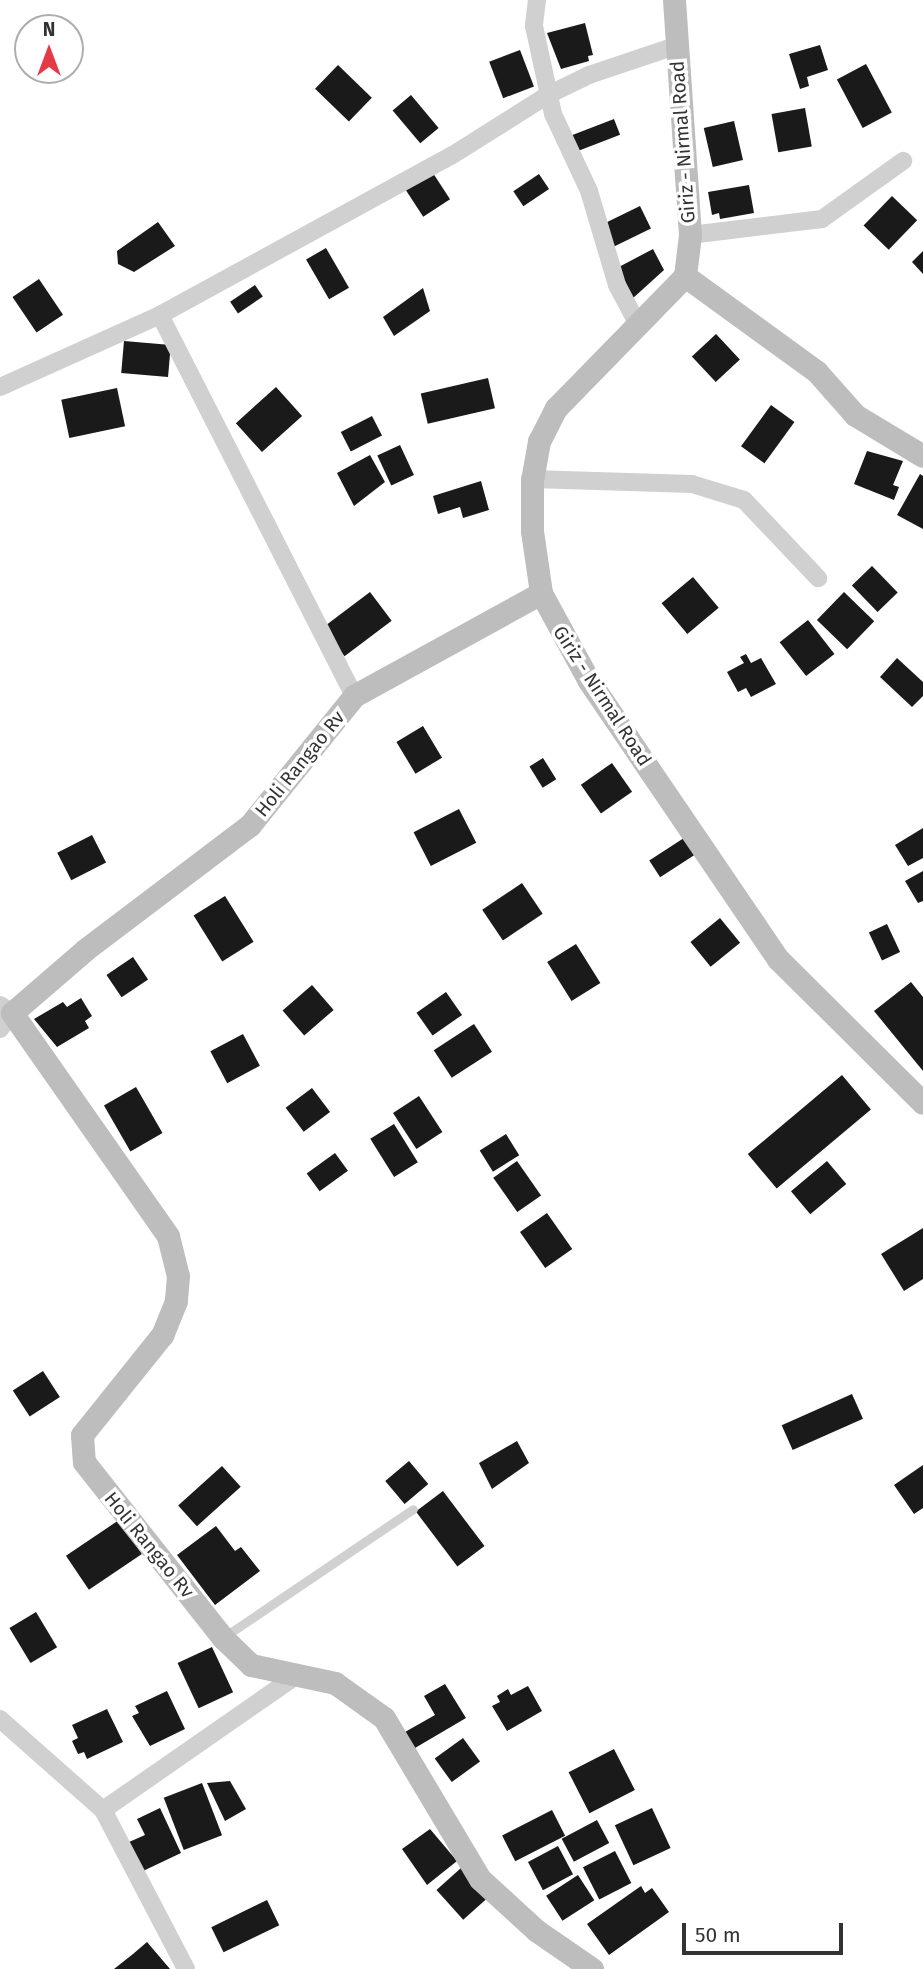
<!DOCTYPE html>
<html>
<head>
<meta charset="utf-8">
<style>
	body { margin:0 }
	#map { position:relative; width:923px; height:1969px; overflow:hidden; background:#fff; font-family:"Fira Sans",sans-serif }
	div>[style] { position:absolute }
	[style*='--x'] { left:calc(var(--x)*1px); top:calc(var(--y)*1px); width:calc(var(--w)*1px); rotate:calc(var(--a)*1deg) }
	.building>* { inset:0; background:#1a1a1a; transform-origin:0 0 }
	.lane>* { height:9px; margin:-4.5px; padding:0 4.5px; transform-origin:4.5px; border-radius:4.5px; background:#d0d0d0 }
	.street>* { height:18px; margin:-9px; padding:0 9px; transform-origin:9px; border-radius:9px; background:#d0d0d0 }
	.secondary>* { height:23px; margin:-11.5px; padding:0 11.5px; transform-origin:11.5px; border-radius:11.5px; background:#bdbdbd }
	span { translate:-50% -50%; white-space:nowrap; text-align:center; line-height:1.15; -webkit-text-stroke:7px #fff; paint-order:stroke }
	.street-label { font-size:19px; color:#333 }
	.north { position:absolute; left:14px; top:14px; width:70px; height:70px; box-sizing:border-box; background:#fff; border:2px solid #adadad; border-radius:50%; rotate:0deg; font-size:19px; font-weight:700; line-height:28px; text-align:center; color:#333 }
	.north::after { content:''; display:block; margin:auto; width:24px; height:32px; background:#e63946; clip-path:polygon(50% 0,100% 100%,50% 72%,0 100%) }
	.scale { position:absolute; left:682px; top:1923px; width:161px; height:32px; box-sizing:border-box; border:4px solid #333; border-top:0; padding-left:9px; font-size:21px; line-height:24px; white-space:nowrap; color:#333; -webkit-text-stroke:5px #fff; paint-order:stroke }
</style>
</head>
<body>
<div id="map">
	<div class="building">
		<div style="clip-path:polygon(585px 23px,593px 55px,588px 56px,589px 61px,561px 69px,547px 33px)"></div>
		<div style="clip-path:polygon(820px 45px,828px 70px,807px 77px,809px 86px,800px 89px,789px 54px)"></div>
		<div style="left:520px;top:50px;width:39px;height:33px;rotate:69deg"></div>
		<div style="left:866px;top:64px;width:55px;height:33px;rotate:62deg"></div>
		<div style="left:338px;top:65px;width:47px;height:33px;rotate:44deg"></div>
		<div style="left:411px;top:95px;width:43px;height:24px;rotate:50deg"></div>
		<div style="left:805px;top:108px;width:39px;height:34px;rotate:80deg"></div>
		<div style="left:614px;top:119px;width:17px;height:48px;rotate:69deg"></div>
		<div style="left:734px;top:121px;width:40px;height:31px;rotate:77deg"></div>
		<div style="left:431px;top:170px;width:35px;height:32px;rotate:57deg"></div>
		<div style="left:539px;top:174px;width:18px;height:31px;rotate:56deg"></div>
		<div style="clip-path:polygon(749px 185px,754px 213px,720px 219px,719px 213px,712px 215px,708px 192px)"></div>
		<div style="left:892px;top:196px;width:35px;height:41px;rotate:44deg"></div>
		<div style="left:640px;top:206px;width:25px;height:41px;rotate:64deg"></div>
		<div style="clip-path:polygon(158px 222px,175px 246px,134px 272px,118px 264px,117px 251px)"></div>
		<div style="left:326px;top:248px;width:46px;height:23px;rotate:60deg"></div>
		<div style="clip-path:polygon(653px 249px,664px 270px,632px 299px,615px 269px)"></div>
		<div style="clip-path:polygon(923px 251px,923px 274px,912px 262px)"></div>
		<div style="left:39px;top:279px;width:43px;height:32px;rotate:56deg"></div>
		<div style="left:255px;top:285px;width:14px;height:30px;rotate:56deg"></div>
		<div style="clip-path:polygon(423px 288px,430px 311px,394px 336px,383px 317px)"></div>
		<div style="left:716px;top:334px;width:35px;height:33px;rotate:47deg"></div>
		<div style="left:124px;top:341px;width:47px;height:32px;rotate:5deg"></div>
		<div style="left:488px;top:378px;width:31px;height:69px;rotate:77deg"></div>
		<div style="left:276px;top:387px;width:39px;height:54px;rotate:48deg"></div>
		<div style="left:117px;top:388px;width:39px;height:57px;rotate:78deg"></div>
		<div style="left:771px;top:405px;width:29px;height:51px;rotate:36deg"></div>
		<div style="left:372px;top:416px;width:22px;height:35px;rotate:63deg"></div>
		<div style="left:400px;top:445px;width:33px;height:25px;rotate:65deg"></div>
		<div style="clip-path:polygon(867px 451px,903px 461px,893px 485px,899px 487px,894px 500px,854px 484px)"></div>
		<div style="clip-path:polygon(370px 455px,385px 482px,354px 506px,337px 473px)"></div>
		<div style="clip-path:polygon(920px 474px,923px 476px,923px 529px,897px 515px)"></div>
		<div style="clip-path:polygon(481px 481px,489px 510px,463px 518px,460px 507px,438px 514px,433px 496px)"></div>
		<div style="left:872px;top:566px;width:37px;height:28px;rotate:46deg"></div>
		<div style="left:693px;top:577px;width:40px;height:41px;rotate:50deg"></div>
		<div style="left:370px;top:592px;width:36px;height:59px;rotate:53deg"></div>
		<div style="left:844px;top:592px;width:42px;height:39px;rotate:44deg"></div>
		<div style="left:808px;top:620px;width:43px;height:36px;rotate:52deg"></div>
		<div style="clip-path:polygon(746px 654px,751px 663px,761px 658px,776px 684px,751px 697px,746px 688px,738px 692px,727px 672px,744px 663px,740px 657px)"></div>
		<div style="clip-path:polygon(897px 658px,923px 682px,923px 696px,912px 707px,880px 677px)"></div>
		<div style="left:423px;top:726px;width:37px;height:31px;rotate:59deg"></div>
		<div style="left:543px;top:758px;width:25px;height:16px;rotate:58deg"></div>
		<div style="left:612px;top:763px;width:35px;height:38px;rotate:55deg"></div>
		<div style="left:459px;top:809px;width:38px;height:51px;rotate:63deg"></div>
		<div style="clip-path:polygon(923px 828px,923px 858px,908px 866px,895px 845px)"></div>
		<div style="left:92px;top:835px;width:31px;height:39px;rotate:63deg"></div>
		<div style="left:687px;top:836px;width:20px;height:45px;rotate:57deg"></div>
		<div style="clip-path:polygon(923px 871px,923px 901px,918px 903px,905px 881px)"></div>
		<div style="left:522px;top:883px;width:37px;height:48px;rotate:56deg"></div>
		<div style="left:225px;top:896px;width:54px;height:37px;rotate:58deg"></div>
		<div style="left:720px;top:918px;width:32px;height:38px;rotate:51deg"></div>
		<div style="left:887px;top:924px;width:31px;height:20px;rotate:65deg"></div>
		<div style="left:576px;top:944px;width:46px;height:34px;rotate:58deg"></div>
		<div style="left:133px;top:957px;width:27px;height:32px;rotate:56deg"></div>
		<div style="clip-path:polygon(911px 982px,923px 997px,923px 1071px,874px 1011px)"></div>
		<div style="left:312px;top:985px;width:33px;height:39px;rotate:49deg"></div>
		<div style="left:446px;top:992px;width:28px;height:36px;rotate:55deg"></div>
		<div style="clip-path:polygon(81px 998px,92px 1016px,85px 1021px,89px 1028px,57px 1047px,34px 1019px,63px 1002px,67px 1007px)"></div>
		<div style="left:474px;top:1024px;width:33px;height:48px;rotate:57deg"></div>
		<div style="left:243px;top:1034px;width:36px;height:37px;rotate:62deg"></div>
		<div style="left:842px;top:1075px;width:45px;height:123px;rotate:50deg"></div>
		<div style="left:136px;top:1087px;width:53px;height:37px;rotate:60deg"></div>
		<div style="left:312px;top:1088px;width:30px;height:33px;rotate:53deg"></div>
		<div style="left:419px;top:1096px;width:43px;height:31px;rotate:57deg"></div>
		<div style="left:394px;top:1124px;width:45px;height:28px;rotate:58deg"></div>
		<div style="left:506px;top:1134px;width:25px;height:31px;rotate:58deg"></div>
		<div style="left:335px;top:1153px;width:22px;height:35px;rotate:54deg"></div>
		<div style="left:517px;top:1161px;width:42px;height:29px;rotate:55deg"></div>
		<div style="left:827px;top:1161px;width:30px;height:47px;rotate:50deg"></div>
		<div style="left:547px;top:1213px;width:44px;height:33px;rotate:55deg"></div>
		<div style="clip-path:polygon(923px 1228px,923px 1279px,904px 1291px,881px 1254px)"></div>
		<div style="left:43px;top:1371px;width:31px;height:36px;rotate:57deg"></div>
		<div style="left:852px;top:1394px;width:27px;height:77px;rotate:66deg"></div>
		<div style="clip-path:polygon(517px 1441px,529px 1463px,492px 1489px,479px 1463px)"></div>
		<div style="left:409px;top:1461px;width:30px;height:31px;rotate:50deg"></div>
		<div style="clip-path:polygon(923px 1465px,923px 1508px,914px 1514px,894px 1485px)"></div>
		<div style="left:222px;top:1466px;width:28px;height:59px;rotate:48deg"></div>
		<div style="left:443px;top:1491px;width:69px;height:34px;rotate:53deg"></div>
		<div style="left:119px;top:1520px;width:41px;height:64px;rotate:56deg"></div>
		<div style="clip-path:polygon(216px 1526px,235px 1551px,241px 1547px,260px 1571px,215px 1605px,177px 1555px)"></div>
		<div style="left:36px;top:1612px;width:41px;height:31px;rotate:59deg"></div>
		<div style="left:212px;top:1647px;width:50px;height:38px;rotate:65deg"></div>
		<div style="clip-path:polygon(445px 1684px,466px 1718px,415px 1748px,405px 1732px,435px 1715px,424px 1696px)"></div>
		<div style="clip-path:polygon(528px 1686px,542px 1711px,507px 1731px,492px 1706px,500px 1702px,497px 1696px,508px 1689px,511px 1695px)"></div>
		<div style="clip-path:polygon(167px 1691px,185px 1729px,150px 1746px,132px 1716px,139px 1713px,135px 1706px)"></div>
		<div style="clip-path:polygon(107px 1709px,123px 1742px,87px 1759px,84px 1752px,78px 1754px,72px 1741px,78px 1738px,72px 1725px)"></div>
		<div style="left:463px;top:1738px;width:29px;height:35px;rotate:54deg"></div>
		<div style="left:614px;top:1749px;width:46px;height:51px;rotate:63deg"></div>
		<div style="clip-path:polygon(230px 1781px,246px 1809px,225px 1821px,207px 1783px)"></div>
		<div style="left:202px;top:1783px;width:56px;height:41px;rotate:69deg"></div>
		<div style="clip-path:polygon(160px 1808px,181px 1853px,143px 1871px,129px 1842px,145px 1835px,137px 1819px)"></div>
		<div style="left:652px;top:1808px;width:44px;height:41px;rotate:65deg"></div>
		<div style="left:552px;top:1810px;width:29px;height:56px;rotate:63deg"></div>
		<div style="left:597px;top:1820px;width:26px;height:40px;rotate:62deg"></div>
		<div style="clip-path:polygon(430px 1829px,457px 1861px,427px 1885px,402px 1849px)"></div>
		<div style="left:558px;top:1846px;width:32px;height:34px;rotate:62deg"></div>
		<div style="left:615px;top:1851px;width:36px;height:36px;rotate:63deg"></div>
		<div style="left:461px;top:1868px;width:40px;height:33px;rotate:48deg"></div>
		<div style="left:578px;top:1875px;width:30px;height:38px;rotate:57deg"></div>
		<div style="clip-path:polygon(641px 1886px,645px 1893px,652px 1888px,669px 1912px,609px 1955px,587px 1924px)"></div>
		<div style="left:267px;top:1900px;width:28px;height:62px;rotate:64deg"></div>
		<div style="clip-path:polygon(147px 1942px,170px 1969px,114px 1969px,133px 1954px)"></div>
	</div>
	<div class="lane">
		<div style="--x:224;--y:1637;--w:228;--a:-34.1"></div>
	</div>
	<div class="street">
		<div style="--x:537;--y:0;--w:26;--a:97"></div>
		<div style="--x:534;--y:26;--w:90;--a:77.8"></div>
		<div style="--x:553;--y:114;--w:85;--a:64.9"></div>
		<div style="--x:589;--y:191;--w:98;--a:73.4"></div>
		<div style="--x:617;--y:285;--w:41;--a:62.2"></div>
		<div style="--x:690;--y:235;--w:133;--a:-6.9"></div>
		<div style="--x:822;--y:219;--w:100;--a:-35.6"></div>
		<div style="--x:160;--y:315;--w:428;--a:63"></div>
		<div style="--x:0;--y:387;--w:175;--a:-24.2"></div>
		<div style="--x:160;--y:315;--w:332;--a:-28.7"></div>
		<div style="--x:451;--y:156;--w:115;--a:-32.2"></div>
		<div style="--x:548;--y:95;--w:46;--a:-26"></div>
		<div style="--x:589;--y:75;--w:91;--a:-18.6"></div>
		<div style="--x:532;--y:479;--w:160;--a:1.8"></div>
		<div style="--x:692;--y:484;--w:54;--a:17.1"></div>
		<div style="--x:744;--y:500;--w:108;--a:46.5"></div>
		<div style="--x:0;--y:1005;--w:14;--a:34"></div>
		<div style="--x:12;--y:1013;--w:20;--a:127"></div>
		<div style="--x:0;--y:1719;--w:137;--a:41.5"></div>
		<div style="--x:103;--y:1810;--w:179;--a:62.4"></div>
		<div style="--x:103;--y:1810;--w:239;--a:-34.8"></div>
	</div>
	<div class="secondary">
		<div style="--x:674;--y:0;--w:236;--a:86.1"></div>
		<div style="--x:690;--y:235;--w:41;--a:97"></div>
		<div style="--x:685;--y:276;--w:185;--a:134.3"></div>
		<div style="--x:556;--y:408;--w:37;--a:117"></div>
		<div style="--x:539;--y:441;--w:39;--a:100"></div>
		<div style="--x:532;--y:479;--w:52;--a:90"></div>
		<div style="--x:532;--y:531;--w:63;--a:81.7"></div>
		<div style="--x:541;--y:593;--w:100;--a:61.4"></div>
		<div style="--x:589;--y:681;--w:336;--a:55.8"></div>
		<div style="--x:778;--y:959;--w:204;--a:44.8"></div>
		<div style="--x:685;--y:276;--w:163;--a:36"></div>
		<div style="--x:817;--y:372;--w:57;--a:48.5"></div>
		<div style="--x:855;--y:415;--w:79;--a:31.1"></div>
		<div style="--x:541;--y:593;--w:213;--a:151.2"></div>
		<div style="--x:354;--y:696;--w:166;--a:128.9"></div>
		<div style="--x:250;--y:825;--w:207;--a:142.9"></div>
		<div style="--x:85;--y:950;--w:96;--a:139.2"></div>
		<div style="--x:12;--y:1013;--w:272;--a:55"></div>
		<div style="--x:168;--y:1236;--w:41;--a:76"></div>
		<div style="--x:178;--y:1276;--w:25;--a:95"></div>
		<div style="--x:176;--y:1301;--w:37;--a:112"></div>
		<div style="--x:162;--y:1335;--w:128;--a:128.7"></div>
		<div style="--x:82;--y:1435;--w:27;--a:86"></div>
		<div style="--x:84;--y:1462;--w:224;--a:51.7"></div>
		<div style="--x:223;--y:1638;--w:39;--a:44"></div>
		<div style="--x:251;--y:1665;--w:86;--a:12.1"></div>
		<div style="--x:335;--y:1683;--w:60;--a:35.5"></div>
		<div style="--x:384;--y:1718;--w:187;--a:59.2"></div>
		<div style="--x:480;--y:1879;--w:77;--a:42.4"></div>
		<div style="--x:537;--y:1931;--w:67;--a:34.6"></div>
	</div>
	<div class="street-label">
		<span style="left:683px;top:142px;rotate:-94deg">Giriz - Nirmal Road</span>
		<span style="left:602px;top:696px;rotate:57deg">Giriz - Nirmal Road</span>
		<span style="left:300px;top:764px;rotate:-51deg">Holi Rangao Rv</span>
		<span style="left:149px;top:1545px;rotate:51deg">Holi Rangao Rv</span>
	</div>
	<div class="north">N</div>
	<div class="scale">50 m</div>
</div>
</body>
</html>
